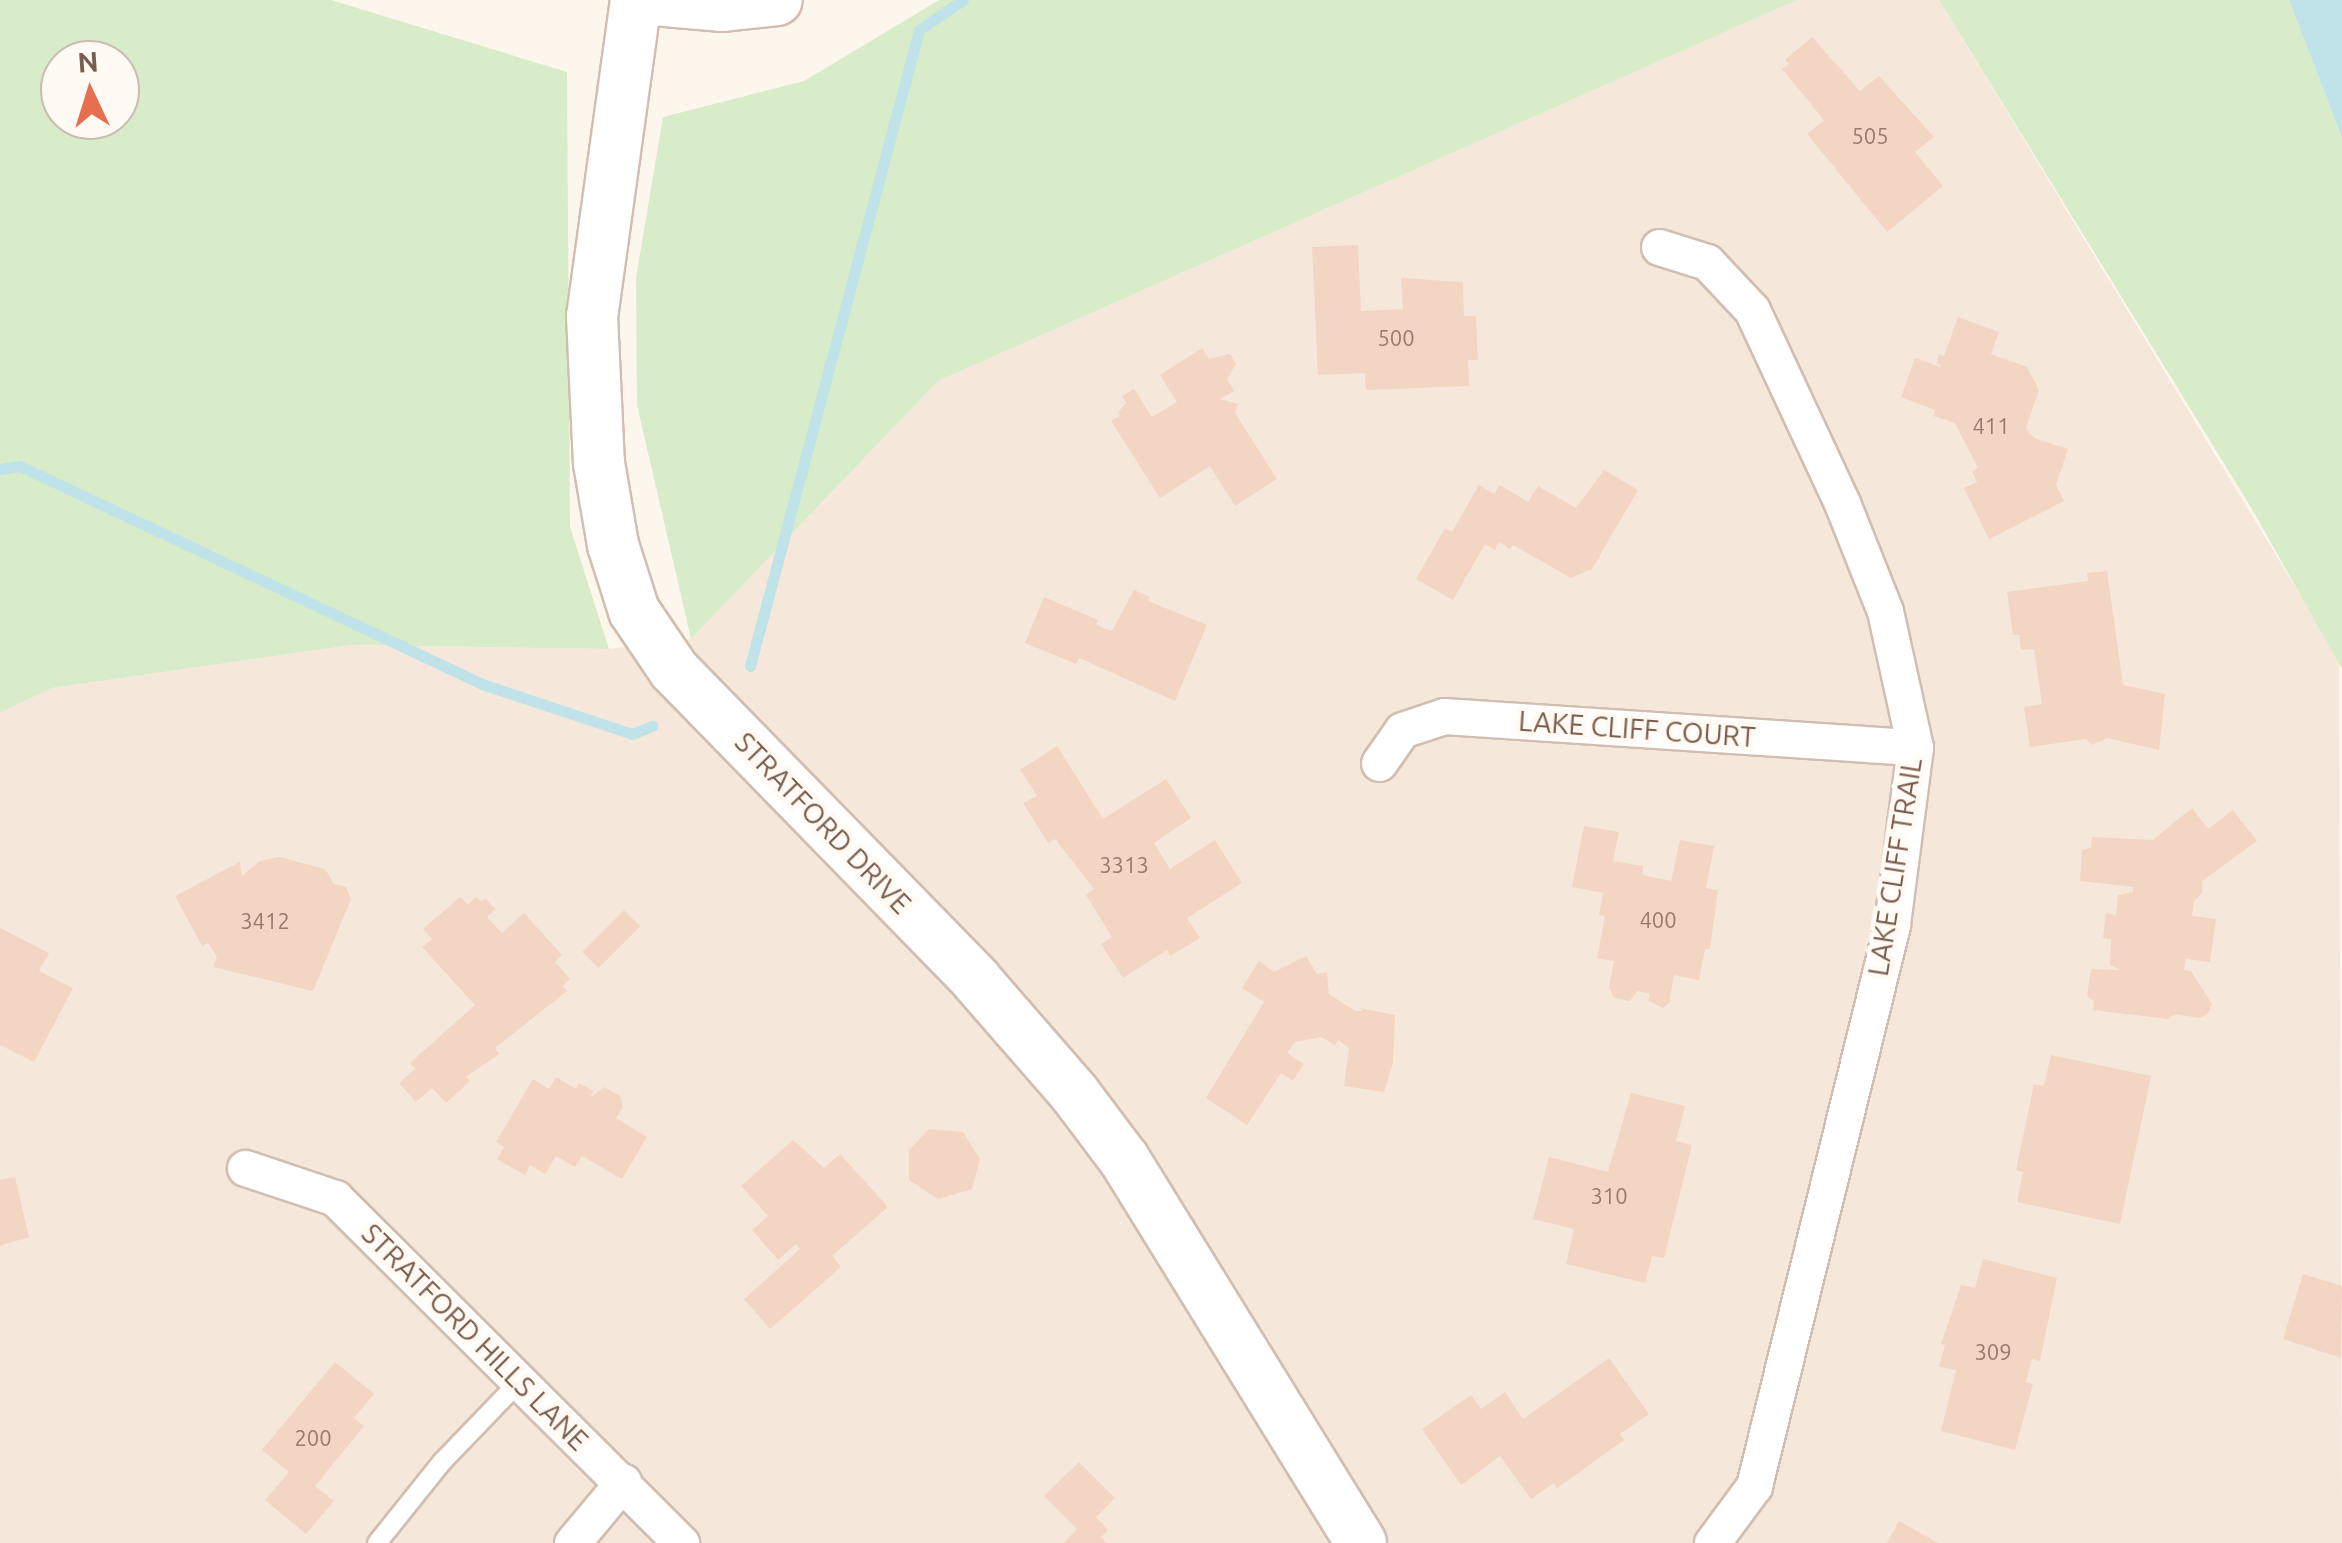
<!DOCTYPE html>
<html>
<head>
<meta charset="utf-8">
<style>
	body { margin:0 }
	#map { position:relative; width:2342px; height:1543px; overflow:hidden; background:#fdf6ec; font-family:Ubuntu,sans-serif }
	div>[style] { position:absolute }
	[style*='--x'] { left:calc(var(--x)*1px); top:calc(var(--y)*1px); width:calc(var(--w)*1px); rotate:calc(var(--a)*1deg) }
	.residential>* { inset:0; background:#f5e8da }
	.green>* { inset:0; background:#d8ecc9 }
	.water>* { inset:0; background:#bfe3e8 }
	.stream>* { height:11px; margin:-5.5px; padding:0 5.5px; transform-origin:5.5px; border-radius:5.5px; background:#bfe3e8 }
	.building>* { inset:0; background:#f3d5c3; transform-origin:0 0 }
	.roads { filter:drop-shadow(2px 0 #d1beb0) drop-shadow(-2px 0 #d1beb0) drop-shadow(0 2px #d1beb0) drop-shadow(0 -2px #d1beb0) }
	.lane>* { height:18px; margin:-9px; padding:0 9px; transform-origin:9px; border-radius:9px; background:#fff }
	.street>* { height:35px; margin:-17.5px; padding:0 17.5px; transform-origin:17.5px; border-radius:17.5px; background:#fff }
	.secondary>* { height:50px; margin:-25px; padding:0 25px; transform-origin:25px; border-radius:25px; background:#fff }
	span { translate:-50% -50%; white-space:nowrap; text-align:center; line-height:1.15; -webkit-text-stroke:9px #fffaf3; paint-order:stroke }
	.number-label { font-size:22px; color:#987a6a }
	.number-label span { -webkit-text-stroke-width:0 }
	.street-label { font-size:28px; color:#7a5c4d }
	.north { position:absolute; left:40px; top:40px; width:100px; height:100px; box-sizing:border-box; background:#fffaf3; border:2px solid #cabbb1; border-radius:50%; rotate:356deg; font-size:28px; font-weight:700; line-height:40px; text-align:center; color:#7a5c4d }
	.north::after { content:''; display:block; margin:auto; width:35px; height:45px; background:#e76f51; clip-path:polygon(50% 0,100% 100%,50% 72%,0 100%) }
</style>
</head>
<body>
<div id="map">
	<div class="residential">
		<div style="clip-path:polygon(1797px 0,1939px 0,2339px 659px,2342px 1543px,0 1543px,0 713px,52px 688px,352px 645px,609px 649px,691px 639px,938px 381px)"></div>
	</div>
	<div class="green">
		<div style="clip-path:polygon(evenodd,0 0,331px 0,567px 72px,570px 527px,609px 649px,352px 645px,52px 688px,0 713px,0 0,60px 60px,120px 60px,120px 120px,60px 120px,60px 60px)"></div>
		<div style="clip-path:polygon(939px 0,1797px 0,938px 381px,691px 639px,637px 405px,636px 278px,663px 117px,804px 81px)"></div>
		<div style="clip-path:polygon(1939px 0,2289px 0,2342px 138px,2342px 669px,2252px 509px)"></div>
	</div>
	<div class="water">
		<div style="clip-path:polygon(2289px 0,2342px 0,2342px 138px)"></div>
	</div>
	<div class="stream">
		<div style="--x:0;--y:469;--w:20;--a:-9"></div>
		<div style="--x:20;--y:466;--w:511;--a:25.26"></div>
		<div style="--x:482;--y:684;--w:158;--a:18.4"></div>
		<div style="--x:632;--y:734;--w:22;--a:-22"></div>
		<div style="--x:750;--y:666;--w:658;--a:-75.12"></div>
		<div style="--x:919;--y:30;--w:53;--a:-34.3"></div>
	</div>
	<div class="building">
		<div style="clip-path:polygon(1812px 37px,1860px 91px,1879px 76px,1934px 137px,1915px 152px,1943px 186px,1887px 232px,1807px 134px,1824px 120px,1782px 69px,1789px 64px,1785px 60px)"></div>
		<div style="clip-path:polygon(1358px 245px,1361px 311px,1403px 309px,1401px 278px,1463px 282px,1464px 316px,1476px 316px,1478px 360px,1468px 360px,1469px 386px,1366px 390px,1365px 373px,1318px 375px,1312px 247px)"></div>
		<div style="clip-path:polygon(1958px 317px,1999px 332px,1991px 354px,2027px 367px,2039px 390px,2026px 428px,2034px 438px,2068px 449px,2056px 485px,2064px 501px,1989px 539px,1964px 488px,1977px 482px,1972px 471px,1978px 468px,1955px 423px,1933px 416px,1935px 410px,1901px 397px,1915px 358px,1941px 367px,1937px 362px,1939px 354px,1944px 356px)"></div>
		<div style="clip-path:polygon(1202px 348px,1209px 359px,1230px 354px,1236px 364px,1227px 379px,1234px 391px,1220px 399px,1238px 404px,1235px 413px,1277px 479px,1235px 506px,1210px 466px,1160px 498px,1111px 421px,1120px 416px,1118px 412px,1126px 403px,1122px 396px,1134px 389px,1152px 417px,1177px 402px,1160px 375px)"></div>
		<div style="clip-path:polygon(1604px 470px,1638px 490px,1592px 569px,1571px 578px,1513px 545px,1510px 549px,1499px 542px,1495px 550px,1485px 544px,1453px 600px,1416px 579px,1445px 528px,1452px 532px,1479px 485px,1494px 494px,1500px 485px,1528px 502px,1538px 486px,1576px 508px)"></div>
		<div style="clip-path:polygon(2107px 571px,2123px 685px,2165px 694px,2159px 750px,2107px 738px,2092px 745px,2086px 739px,2030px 747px,2024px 707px,2042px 704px,2034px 649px,2021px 650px,2019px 635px,2013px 635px,2007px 592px,2088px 581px,2087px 573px)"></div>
		<div style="clip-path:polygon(1134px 590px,1150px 597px,1148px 601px,1207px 625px,1175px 701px,1079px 658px,1076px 664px,1025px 643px,1044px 597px,1098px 620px,1096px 625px,1112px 631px)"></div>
		<div style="clip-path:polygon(1057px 746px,1103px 819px,1166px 779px,1191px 818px,1154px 843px,1170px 869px,1215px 840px,1242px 883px,1187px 918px,1200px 938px,1170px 956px,1167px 950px,1123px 978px,1101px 944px,1112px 937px,1086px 895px,1094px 889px,1055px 839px,1048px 843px,1023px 803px,1037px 796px,1020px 770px)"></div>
		<div style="clip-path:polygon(2192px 808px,2208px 829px,2233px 810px,2257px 841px,2202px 881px,2202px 893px,2194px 901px,2192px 916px,2216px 919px,2210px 962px,2186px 959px,2184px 970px,2191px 971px,2212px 1004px,2208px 1013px,2200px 1018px,2174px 1014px,2168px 1019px,2093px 1010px,2094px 1001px,2087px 996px,2091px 969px,2120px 970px,2110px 965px,2111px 939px,2103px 938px,2106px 913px,2116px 915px,2118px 895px,2133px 892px,2133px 887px,2080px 881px,2082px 850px,2091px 848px,2092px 837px,2153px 840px)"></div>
		<div style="clip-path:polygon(1584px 826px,1619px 832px,1613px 861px,1643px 866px,1642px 875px,1671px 881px,1680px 840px,1714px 846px,1706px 888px,1718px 890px,1710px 949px,1705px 949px,1699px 980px,1674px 975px,1669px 1003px,1663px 1008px,1648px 1001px,1650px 994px,1637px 991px,1630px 1001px,1614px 998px,1609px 987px,1614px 961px,1597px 958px,1605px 916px,1599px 915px,1603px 893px,1572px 887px)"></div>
		<div style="clip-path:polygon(279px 857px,325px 869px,334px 884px,346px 887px,351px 899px,313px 991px,213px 967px,217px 957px,208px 943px,202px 946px,175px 896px,240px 862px,242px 876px,260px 861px)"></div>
		<div style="clip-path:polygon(460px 897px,468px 905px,476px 897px,481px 902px,485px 898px,495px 909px,487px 917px,502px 933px,524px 913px,562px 955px,555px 962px,570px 979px,563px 986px,567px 991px,495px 1048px,499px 1054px,466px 1077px,470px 1081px,446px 1103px,432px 1088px,416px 1102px,399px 1083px,415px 1069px,410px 1063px,475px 1005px,422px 947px,432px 939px,423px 929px)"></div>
		<div style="left:624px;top:910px;width:23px;height:59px;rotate:45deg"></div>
		<div style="clip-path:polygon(0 928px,49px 953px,39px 971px,73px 988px,34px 1062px,0 1045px)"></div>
		<div style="clip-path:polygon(1306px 956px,1317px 974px,1327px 972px,1329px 994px,1355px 1011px,1362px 1011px,1360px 1008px,1395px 1015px,1393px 1063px,1384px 1092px,1344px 1086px,1349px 1048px,1338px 1040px,1335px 1045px,1321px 1037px,1295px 1042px,1287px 1053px,1304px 1064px,1293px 1081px,1281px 1073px,1247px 1125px,1206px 1098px,1264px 1002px,1242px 988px,1259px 961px,1274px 972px)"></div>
		<div style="clip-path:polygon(2051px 1055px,2151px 1076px,2120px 1224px,2017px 1202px,2023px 1172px,2016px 1170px,2034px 1084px,2044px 1086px)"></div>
		<div style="clip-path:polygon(556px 1077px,576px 1089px,579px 1083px,593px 1091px,591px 1097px,604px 1087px,620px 1096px,623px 1107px,616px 1118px,647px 1137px,622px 1179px,582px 1156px,575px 1167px,556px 1156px,545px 1174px,530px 1165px,525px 1175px,497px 1159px,504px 1147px,496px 1142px,533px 1079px,549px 1089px)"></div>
		<div style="clip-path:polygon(1631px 1093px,1685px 1106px,1676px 1141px,1692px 1145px,1664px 1258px,1652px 1256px,1645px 1283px,1566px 1264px,1574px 1229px,1533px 1219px,1549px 1157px,1608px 1172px)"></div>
		<div style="clip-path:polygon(929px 1129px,963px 1132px,980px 1159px,972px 1189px,938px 1199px,909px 1180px,909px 1150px)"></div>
		<div style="clip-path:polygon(793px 1140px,824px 1168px,840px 1154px,888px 1207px,832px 1256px,841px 1267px,770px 1329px,744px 1299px,800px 1249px,796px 1244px,778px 1260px,752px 1230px,768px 1216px,741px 1186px)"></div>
		<div style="clip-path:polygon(15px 1177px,29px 1237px,0 1246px,0 1180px)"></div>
		<div style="clip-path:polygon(1983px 1259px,2057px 1278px,2040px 1361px,2032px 1359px,2026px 1382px,2033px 1384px,2015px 1450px,1941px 1431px,1956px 1370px,1939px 1367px,1945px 1345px,1941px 1344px,1961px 1285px,1975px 1288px)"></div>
		<div style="clip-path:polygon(2303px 1274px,2342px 1286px,2341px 1358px,2283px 1339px)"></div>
		<div style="clip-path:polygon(1609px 1358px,1649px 1414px,1620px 1434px,1624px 1440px,1606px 1453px,1557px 1488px,1554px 1483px,1531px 1499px,1500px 1456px,1461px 1485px,1422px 1429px,1471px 1395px,1481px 1409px,1505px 1392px,1523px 1419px)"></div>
		<div style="clip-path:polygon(335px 1362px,374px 1394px,354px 1418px,364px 1426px,315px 1486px,334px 1501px,306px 1534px,265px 1500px,289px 1472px,262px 1450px)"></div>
		<div style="clip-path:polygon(1079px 1462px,1115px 1498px,1096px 1517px,1108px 1530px,1101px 1537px,1107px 1543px,1063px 1543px,1077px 1529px,1044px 1496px)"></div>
		<div style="clip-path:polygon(1899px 1521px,1938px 1543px,1887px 1543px)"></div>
	</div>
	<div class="roads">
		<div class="lane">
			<div style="--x:377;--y:1543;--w:104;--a:-51.3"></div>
			<div style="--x:442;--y:1462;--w:112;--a:-46.1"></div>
		</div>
		<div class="street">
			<div style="--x:1659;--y:247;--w:50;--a:17.4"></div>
			<div style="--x:1707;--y:262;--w:66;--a:46.8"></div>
			<div style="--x:1752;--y:310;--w:213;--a:65"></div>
			<div style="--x:1842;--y:503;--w:116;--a:68.3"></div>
			<div style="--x:1885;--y:611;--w:139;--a:77.6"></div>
			<div style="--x:1915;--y:747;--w:179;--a:97.4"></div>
			<div style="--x:1892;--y:925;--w:578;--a:103.82"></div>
			<div style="--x:1754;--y:1486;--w:71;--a:126.4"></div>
			<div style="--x:1379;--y:763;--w:40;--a:-55.1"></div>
			<div style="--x:1402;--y:730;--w:44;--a:-18.4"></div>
			<div style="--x:1444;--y:716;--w:472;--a:3.8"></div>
			<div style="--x:245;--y:1168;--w:95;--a:18.4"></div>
			<div style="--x:335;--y:1198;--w:489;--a:44.9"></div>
			<div style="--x:572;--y:1543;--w:80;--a:-50.1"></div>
		</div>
		<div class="secondary">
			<div style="--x:636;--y:0;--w:319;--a:97.9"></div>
			<div style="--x:592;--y:316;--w:147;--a:87.3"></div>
			<div style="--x:599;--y:463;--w:83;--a:80.3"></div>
			<div style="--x:613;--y:545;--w:69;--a:72.3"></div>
			<div style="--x:634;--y:611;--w:71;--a:55.9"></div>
			<div style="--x:674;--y:670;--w:433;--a:45.7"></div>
			<div style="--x:976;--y:980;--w:151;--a:49"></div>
			<div style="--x:1075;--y:1094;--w:81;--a:53"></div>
			<div style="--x:1124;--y:1159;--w:451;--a:58.3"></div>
			<div style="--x:654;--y:0;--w:69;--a:5"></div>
			<div style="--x:723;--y:6;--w:54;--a:-6.3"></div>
		</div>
	</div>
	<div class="number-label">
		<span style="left:1870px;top:136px">505</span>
		<span style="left:1396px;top:338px">500</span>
		<span style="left:1991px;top:426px">411</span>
		<span style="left:1124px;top:865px">3313</span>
		<span style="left:1658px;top:920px">400</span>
		<span style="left:265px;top:921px">3412</span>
		<span style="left:1609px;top:1196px">310</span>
		<span style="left:1993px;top:1352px">309</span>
		<span style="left:313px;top:1438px">200</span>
	</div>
	<div class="street-label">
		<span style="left:1637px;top:729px;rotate:4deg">LAKE CLIFF COURT</span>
		<span style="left:823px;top:823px;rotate:46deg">STRATFORD DRIVE</span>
		<span style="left:1895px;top:867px;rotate:-81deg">LAKE CLIFF TRAIL</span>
		<span style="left:475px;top:1337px;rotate:45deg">STRATFORD HILLS LANE</span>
	</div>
	<div class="north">N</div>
</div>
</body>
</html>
